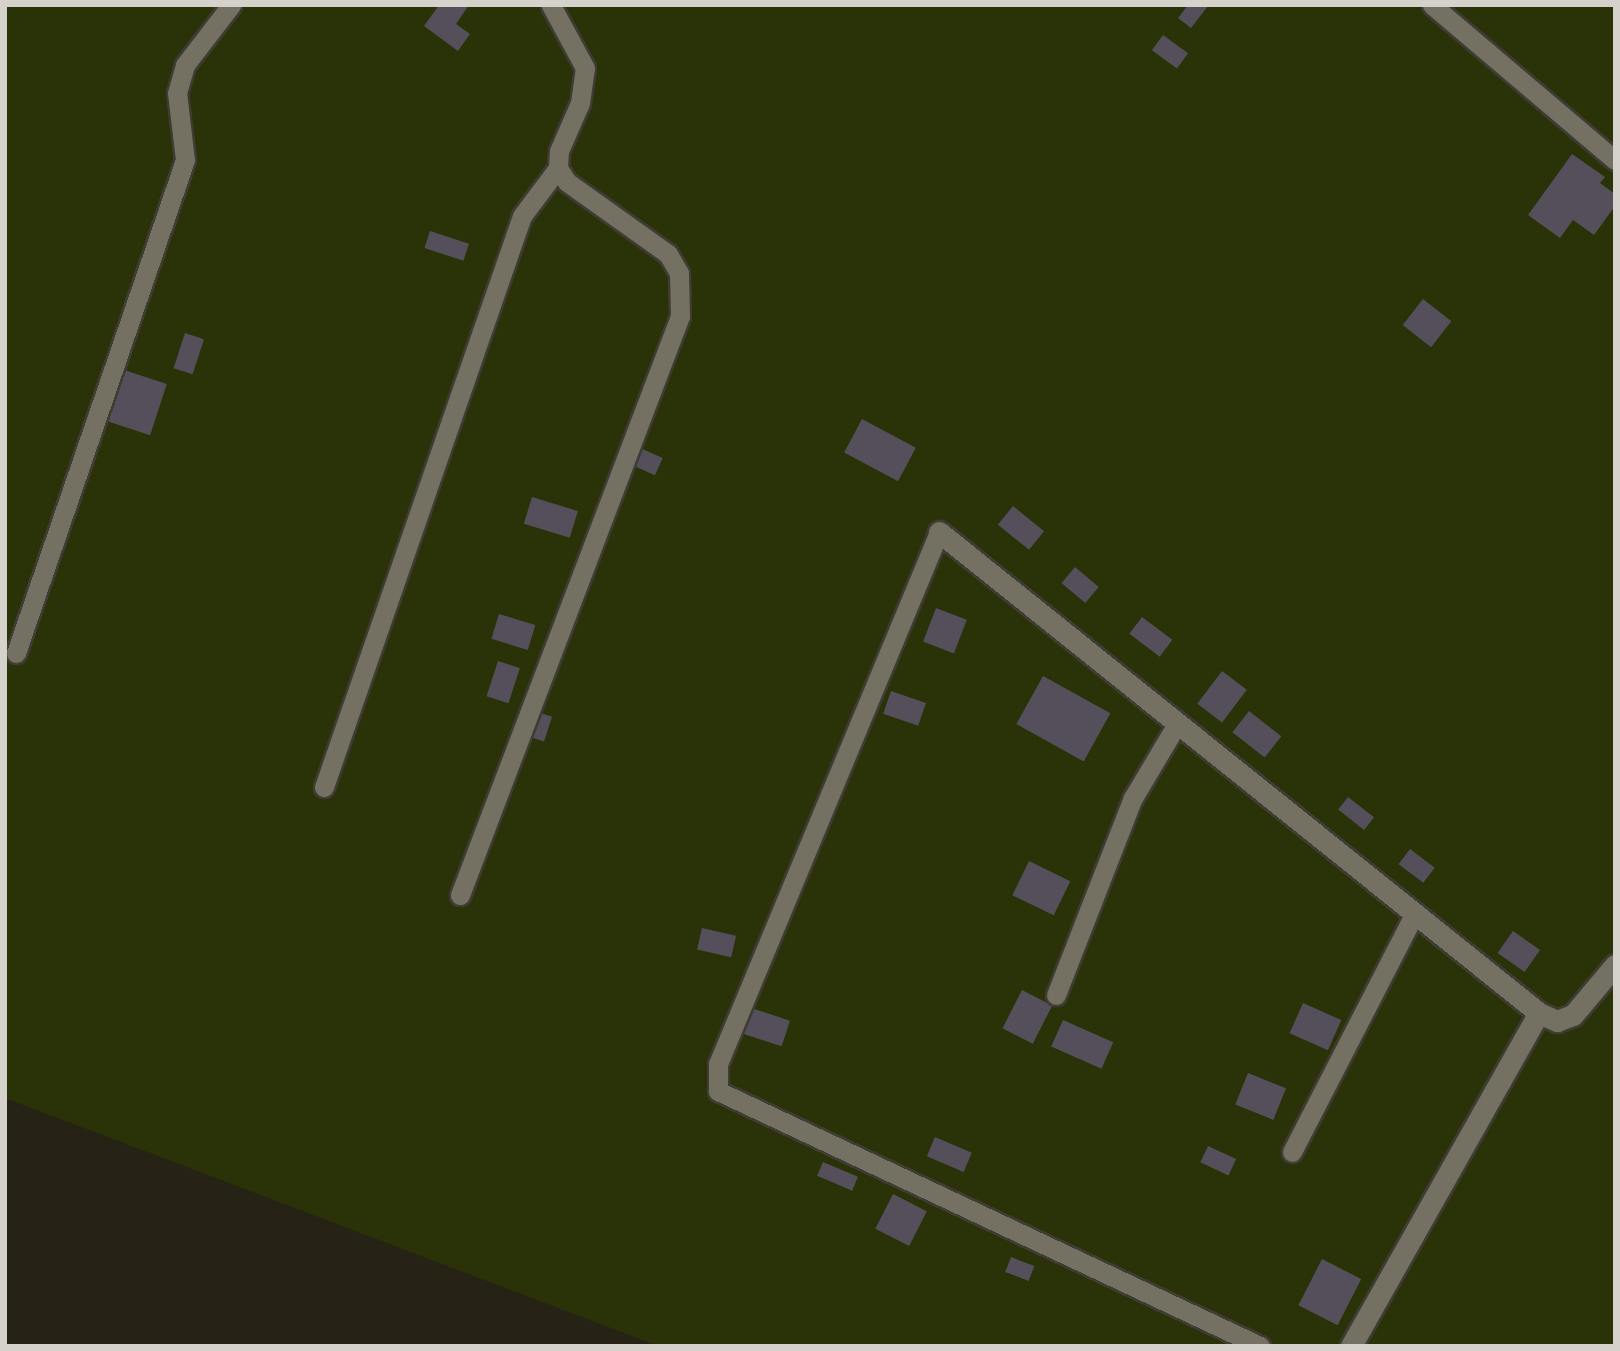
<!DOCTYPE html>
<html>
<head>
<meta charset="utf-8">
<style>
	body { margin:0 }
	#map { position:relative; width:1620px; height:1351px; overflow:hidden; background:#262316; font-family:"PT Sans",sans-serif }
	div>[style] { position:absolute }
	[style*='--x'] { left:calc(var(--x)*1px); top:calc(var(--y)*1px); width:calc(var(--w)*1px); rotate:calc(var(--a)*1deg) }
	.green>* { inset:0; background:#2a3207 }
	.building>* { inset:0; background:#554f5c; transform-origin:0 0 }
	.roads { filter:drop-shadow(2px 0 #3e3c33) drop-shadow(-2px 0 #3e3c33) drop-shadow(0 2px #3e3c33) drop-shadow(0 -2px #3e3c33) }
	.lane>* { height:19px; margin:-9.5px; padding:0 9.5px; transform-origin:9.5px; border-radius:9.5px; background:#757162 }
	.street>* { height:21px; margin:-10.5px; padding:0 10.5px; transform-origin:10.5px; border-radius:10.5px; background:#757162 }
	span { translate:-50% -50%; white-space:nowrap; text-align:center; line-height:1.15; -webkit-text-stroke:6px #1d190d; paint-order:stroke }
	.frame { position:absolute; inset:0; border:7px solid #d4d2ca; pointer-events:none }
</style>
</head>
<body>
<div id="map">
	<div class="green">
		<div style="clip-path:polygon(5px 5px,1615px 5px,1615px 1346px,658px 1346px,5px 1098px)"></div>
	</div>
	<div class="building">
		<div style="clip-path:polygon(439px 5px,469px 5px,456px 24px,470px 34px,458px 51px,424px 26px)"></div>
		<div style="clip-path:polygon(1188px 5px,1208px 6px,1191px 28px,1178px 18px)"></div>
		<div style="left:1163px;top:35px;width:31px;height:19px;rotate:36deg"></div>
		<div style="clip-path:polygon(1572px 154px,1605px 177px,1600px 183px,1615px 194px,1615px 206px,1594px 235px,1573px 220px,1560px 238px,1528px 215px)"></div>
		<div style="left:430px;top:231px;width:41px;height:18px;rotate:18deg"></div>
		<div style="left:1423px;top:299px;width:36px;height:33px;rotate:38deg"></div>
		<div style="left:185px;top:333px;width:20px;height:37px;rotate:18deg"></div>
		<div style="left:124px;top:370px;width:45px;height:54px;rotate:18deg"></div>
		<div style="left:862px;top:419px;width:61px;height:38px;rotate:28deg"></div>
		<div style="left:638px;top:447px;width:27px;height:19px;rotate:24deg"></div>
		<div style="left:532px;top:497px;width:48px;height:28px;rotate:17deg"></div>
		<div style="left:1013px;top:506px;width:40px;height:24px;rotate:39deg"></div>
		<div style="left:1075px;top:567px;width:31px;height:21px;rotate:40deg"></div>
		<div style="left:936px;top:608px;width:33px;height:36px;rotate:21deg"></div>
		<div style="left:499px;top:614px;width:38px;height:26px;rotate:17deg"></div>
		<div style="left:1142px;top:617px;width:38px;height:21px;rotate:37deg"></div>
		<div style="left:498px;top:661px;width:23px;height:37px;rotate:18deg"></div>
		<div style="left:1222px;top:671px;width:31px;height:41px;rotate:37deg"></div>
		<div style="left:1043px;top:676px;width:77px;height:55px;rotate:29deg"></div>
		<div style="left:891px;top:691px;width:37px;height:24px;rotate:19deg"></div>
		<div style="left:534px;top:711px;width:19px;height:26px;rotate:18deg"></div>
		<div style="left:1249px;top:711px;width:41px;height:27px;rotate:38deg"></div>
		<div style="left:1348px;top:797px;width:33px;height:16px;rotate:38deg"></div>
		<div style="left:1410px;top:849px;width:31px;height:19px;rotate:37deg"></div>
		<div style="left:1029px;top:861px;width:46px;height:38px;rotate:26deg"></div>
		<div style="left:702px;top:928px;width:35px;height:22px;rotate:13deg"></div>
		<div style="left:1513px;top:931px;width:33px;height:27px;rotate:35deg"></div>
		<div style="left:1022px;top:990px;width:34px;height:43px;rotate:27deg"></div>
		<div style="left:1303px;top:1003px;width:42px;height:33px;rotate:24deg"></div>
		<div style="left:751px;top:1008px;width:41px;height:27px;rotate:18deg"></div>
		<div style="left:1063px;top:1020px;width:55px;height:29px;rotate:24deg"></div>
		<div style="left:1248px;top:1073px;width:41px;height:34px;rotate:22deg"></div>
		<div style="left:935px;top:1137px;width:40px;height:21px;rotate:23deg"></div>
		<div style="left:1208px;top:1146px;width:31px;height:18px;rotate:25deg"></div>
		<div style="left:823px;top:1162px;width:38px;height:15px;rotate:23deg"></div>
		<div style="left:893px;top:1194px;width:38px;height:39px;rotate:27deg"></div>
		<div style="left:1011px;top:1257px;width:25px;height:16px;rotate:21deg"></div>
		<div style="left:1322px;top:1259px;width:44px;height:52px;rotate:27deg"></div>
	</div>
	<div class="roads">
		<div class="lane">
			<div style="--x:1432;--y:5;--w:240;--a:40.3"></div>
			<div style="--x:939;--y:532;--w:576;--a:112.56"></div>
			<div style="--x:718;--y:1064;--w:27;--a:90"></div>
			<div style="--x:718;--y:1091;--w:599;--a:25.2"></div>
			<div style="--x:16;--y:653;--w:521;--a:-71.08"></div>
			<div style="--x:185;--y:160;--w:67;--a:-96.8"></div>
			<div style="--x:177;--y:93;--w:29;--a:-74"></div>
			<div style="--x:185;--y:65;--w:76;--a:-52.5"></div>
			<div style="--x:324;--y:787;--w:604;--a:-70.88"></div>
			<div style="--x:522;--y:216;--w:60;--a:-53.1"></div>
			<div style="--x:460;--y:895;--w:619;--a:-69.19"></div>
			<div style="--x:680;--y:316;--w:43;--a:-91.3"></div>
			<div style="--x:679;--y:273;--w:22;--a:-120"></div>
			<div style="--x:668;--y:254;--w:124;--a:-144.5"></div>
			<div style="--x:567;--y:182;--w:17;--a:-123"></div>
			<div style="--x:558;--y:168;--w:17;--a:-87"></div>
			<div style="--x:559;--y:151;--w:52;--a:-66.4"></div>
			<div style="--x:580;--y:103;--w:35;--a:-82"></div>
			<div style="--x:585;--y:68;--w:72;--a:-118.4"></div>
			<div style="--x:1056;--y:995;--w:212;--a:-68.7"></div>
			<div style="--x:1133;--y:798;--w:86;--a:-59.3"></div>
			<div style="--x:1292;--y:1152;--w:269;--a:-62.8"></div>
		</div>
		<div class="street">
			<div style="--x:939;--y:532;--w:769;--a:38.72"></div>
			<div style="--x:1539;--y:1013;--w:20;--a:24"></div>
			<div style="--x:1557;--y:1021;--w:17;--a:-21"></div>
			<div style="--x:1573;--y:1015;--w:65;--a:-50"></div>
			<div style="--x:1351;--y:1346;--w:382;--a:-60.6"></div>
		</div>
	</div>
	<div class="frame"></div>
</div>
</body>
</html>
